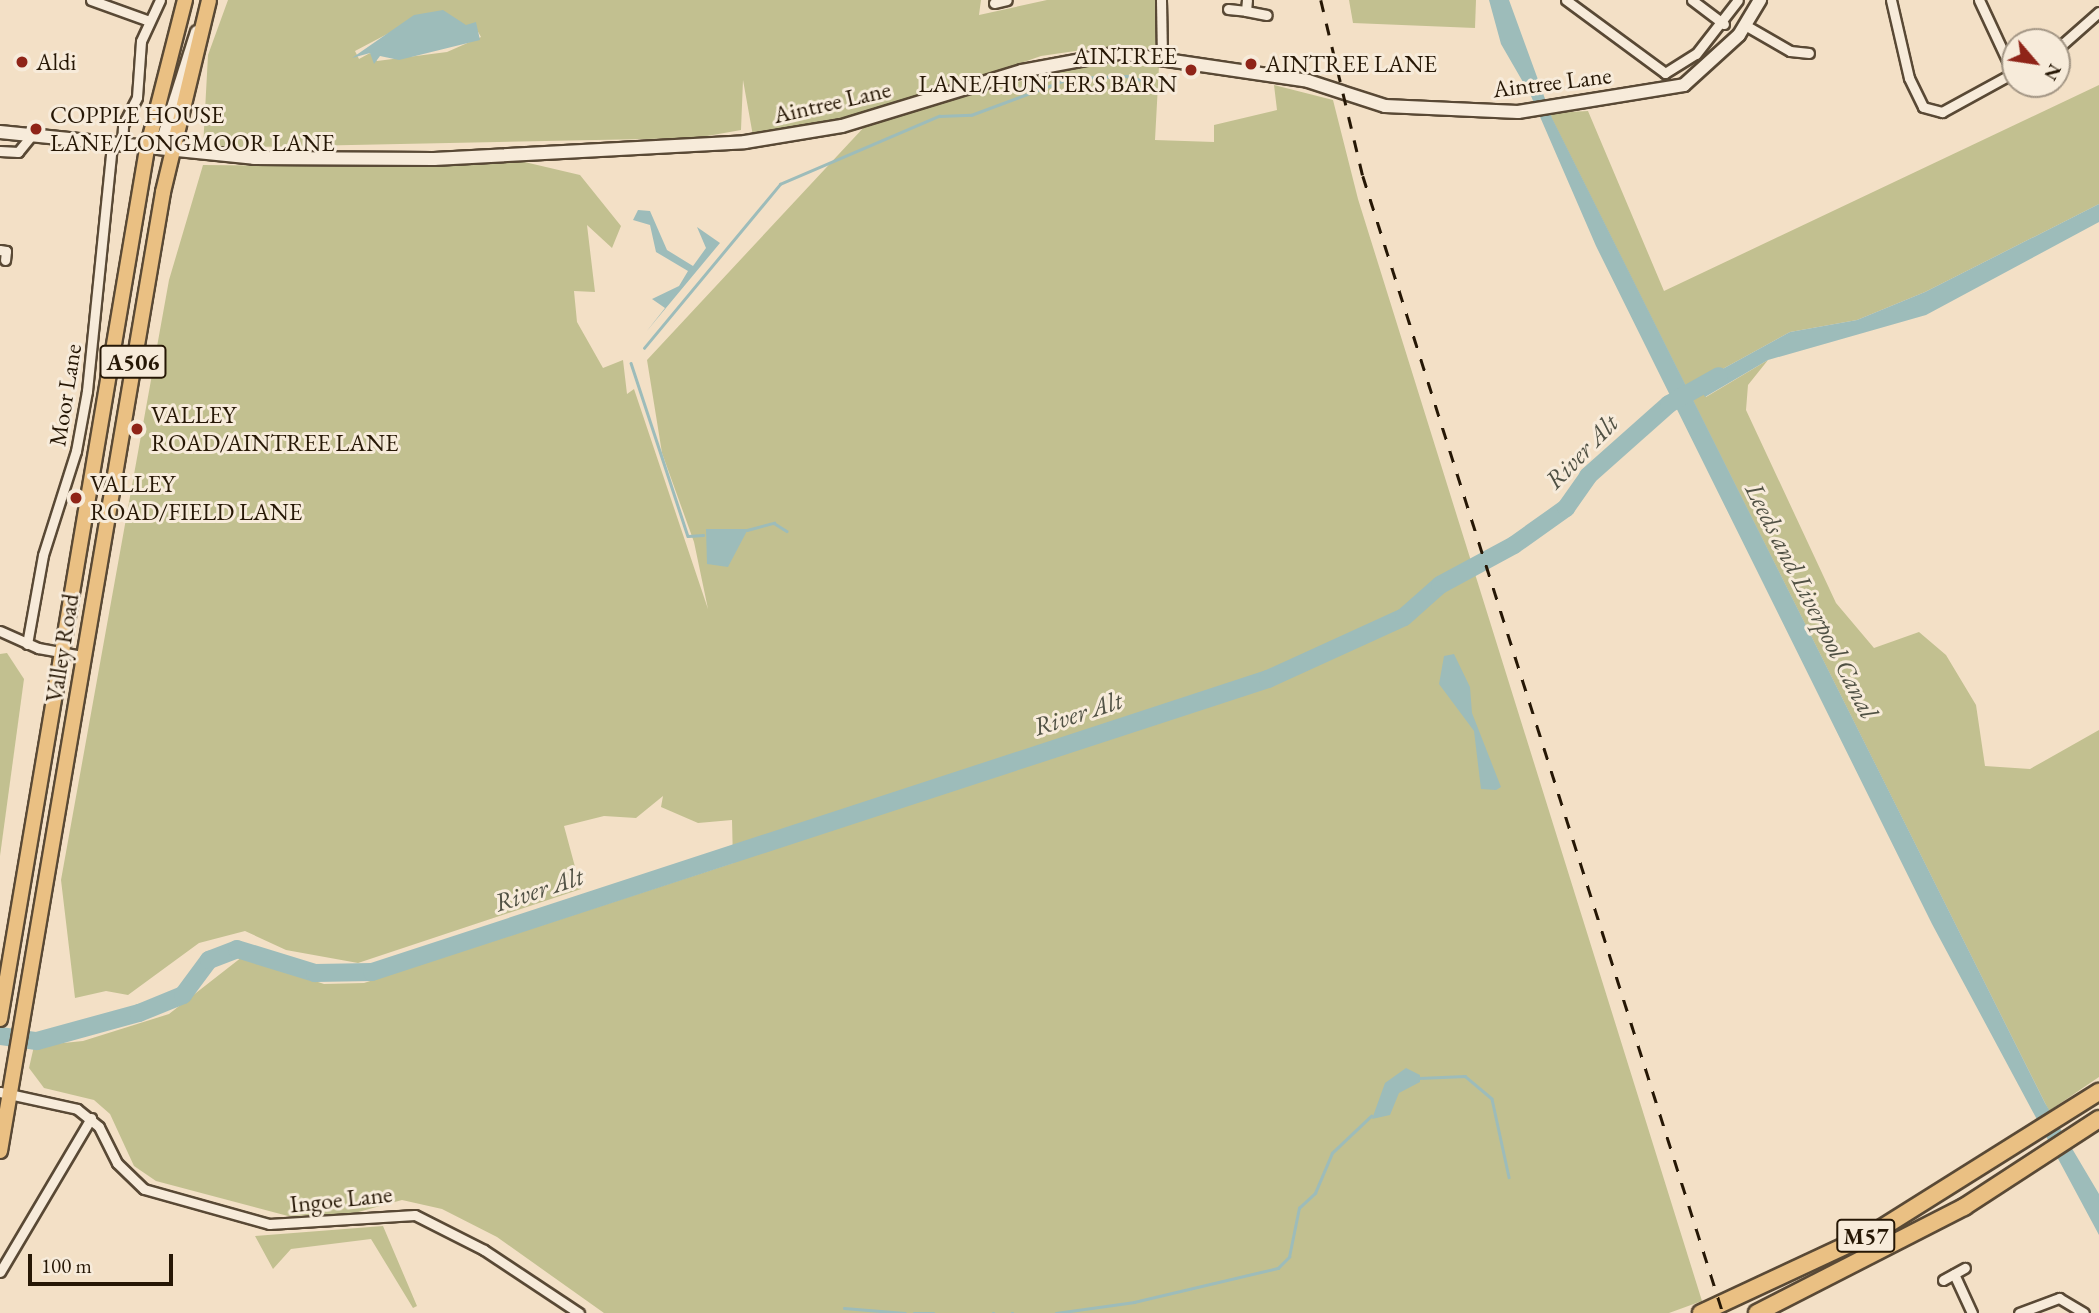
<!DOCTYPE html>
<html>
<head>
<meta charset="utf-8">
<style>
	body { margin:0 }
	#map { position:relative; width:2099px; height:1313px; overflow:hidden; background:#f3e0c6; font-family:"EB Garamond",serif }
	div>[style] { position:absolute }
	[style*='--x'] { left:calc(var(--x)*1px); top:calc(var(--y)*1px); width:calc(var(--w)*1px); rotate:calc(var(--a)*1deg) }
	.green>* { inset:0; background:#c2c090 }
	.water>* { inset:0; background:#9dbcba }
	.stream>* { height:2.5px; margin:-1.25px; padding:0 1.25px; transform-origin:1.25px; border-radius:1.25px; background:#9dbcba }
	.river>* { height:18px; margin:-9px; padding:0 9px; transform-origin:9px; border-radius:9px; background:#9dbcba }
	.roads { filter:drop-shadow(2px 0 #594935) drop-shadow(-2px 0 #594935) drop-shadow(0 2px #594935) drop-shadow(0 -2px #594935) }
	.street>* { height:9px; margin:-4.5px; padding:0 4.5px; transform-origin:4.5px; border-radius:4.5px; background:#f7ebda }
	.secondary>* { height:12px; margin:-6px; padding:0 6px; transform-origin:6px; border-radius:6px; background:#f7ebda }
	.primary>* { height:14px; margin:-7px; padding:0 7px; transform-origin:7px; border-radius:7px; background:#eac083 }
	.highway>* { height:16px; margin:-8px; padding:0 8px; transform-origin:8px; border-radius:8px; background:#eac083 }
	.rail>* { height:2.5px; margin-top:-1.25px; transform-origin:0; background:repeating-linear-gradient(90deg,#261705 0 12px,transparent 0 24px) }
	.dots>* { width:19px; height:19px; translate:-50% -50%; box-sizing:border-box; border:4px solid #f7ebda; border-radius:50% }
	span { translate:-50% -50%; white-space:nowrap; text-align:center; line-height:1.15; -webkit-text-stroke:6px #f7ebda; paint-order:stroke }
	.shield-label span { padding:2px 5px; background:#f7ebda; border:2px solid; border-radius:5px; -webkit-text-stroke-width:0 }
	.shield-label { font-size:23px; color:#261705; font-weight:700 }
	.poi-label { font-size:24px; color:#261705 }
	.right { translate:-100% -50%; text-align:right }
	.left { translate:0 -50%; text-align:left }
	.street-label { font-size:24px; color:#261705 }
	.water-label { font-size:26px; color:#505144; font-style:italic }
	.north { position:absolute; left:2001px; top:28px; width:70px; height:70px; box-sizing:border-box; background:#f7ebda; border:2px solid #a39685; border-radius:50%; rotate:119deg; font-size:19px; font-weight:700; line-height:28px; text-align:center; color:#261705 }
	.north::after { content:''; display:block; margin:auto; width:24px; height:32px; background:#8f2418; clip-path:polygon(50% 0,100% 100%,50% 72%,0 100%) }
	.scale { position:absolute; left:28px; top:1254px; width:145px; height:32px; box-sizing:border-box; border:4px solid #261705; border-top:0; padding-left:9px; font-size:21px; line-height:24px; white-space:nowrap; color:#261705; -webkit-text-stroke:5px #f7ebda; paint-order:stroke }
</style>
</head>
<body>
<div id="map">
	<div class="green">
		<div style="clip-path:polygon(evenodd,228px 0,981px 0,979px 15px,1047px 0,1156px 0,1156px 44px,1150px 53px,1103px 47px,1041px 56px,885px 110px,753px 136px,743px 80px,741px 130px,696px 138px,203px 148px,208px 55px,228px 0,427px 13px,477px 30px,481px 37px,447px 52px,377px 61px,370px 53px,359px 59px,355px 51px,427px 13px)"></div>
		<div style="clip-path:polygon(1349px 0,1476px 0,1475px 28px,1353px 23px)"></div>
		<div style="clip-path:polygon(1095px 60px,1159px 66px,1155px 140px,1214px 142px,1214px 125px,1277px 110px,1274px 85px,1333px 100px,1358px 199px,1702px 1301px,1669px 1313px,604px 1313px,497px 1237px,442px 1209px,402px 1200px,351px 1214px,288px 1216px,156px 1181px,134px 1166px,110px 1114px,94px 1100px,44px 1088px,29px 1068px,34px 1046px,83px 1041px,169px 1014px,242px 957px,324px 984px,364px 983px,733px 863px,732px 820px,698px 823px,661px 807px,663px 796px,636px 818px,604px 816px,564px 826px,581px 889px,358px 963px,286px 950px,245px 931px,199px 943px,128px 995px,106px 991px,75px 998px,61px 880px,169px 280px,203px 165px,375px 167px,516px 160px,580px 175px,621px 226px,612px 248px,587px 225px,595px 292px,574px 291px,577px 322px,603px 368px,623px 360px,627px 394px,634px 389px,708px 609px,694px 542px,662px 453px,647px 360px,866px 125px)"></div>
		<div style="clip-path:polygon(2099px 85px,2099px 204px,1925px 292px,1857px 320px,1790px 332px,1697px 383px,1706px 397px,1768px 360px,1748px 385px,1746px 410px,1836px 603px,1874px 648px,1919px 632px,1946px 655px,1976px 705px,1985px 766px,2030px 769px,2099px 730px,2099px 1077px,2049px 1111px,1549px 113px,1588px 111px,1664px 291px)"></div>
		<div style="clip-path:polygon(7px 653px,24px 679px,0 856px,0 654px)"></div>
		<div style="clip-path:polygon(383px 1226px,417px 1306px,413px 1308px,371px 1239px,291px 1249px,273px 1269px,255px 1236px)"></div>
	</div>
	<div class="water">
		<div style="clip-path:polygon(1489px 0,1509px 0,1552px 118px,2045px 1103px,2099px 1194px,2099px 1235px,1932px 924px,1596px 246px,1531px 96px,1501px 44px)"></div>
		<div style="clip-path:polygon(443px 10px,466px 25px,476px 22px,480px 40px,399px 60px,380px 56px,374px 64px,370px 53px,352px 58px,414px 15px)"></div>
		<div style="clip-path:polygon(2099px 204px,2099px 222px,1926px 315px,1768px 360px,1705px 397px,1697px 383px,1790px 332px,1857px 320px,1925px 292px)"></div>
		<div style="clip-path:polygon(638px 210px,650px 211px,667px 250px,693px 266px,706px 248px,697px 227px,720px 243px,646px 332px,665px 308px,652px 299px,679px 286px,688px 271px,656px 252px,650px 225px,633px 220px)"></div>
		<div style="clip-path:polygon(706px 529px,748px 529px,728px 567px,707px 564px)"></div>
		<div style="clip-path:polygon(1454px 654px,1470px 687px,1472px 713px,1501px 787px,1496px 790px,1481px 789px,1474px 731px,1439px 684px,1444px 656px)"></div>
		<div style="clip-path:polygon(1406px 1068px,1420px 1075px,1420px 1082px,1399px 1093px,1390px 1115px,1372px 1119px,1385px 1083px)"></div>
	</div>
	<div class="stream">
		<div style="--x:644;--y:348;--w:213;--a:-50.3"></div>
		<div style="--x:780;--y:184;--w:173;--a:-23.2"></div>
		<div style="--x:939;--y:116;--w:32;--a:-2"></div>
		<div style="--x:971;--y:115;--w:107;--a:-20.3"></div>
		<div style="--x:1071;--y:78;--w:56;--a:-2"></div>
		<div style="--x:1127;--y:76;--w:26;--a:16"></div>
		<div style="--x:631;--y:363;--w:182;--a:71.8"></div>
		<div style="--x:688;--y:536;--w:15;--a:-4"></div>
		<div style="--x:747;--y:530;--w:28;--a:-15"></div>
		<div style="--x:774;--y:523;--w:15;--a:32"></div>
		<div style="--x:1419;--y:1078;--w:46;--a:-2.5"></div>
		<div style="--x:1465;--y:1076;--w:35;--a:40"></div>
		<div style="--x:1492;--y:1099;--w:80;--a:77.7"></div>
		<div style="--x:844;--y:1308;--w:61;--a:4.7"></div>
		<div style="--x:914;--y:1313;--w:20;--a:0"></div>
		<div style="--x:993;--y:1313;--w:1;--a:0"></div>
		<div style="--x:1012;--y:1313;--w:1;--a:0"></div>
		<div style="--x:1056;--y:1313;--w:79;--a:-8"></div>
		<div style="--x:1134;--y:1302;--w:148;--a:-13.3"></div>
		<div style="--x:1278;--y:1268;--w:16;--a:-45"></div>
		<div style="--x:1289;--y:1257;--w:50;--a:-78.5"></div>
		<div style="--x:1299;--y:1208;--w:22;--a:-43"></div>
		<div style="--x:1315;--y:1193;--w:43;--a:-67"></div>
		<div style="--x:1332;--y:1153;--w:54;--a:-43.5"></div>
	</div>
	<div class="river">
		<div style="--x:0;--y:1036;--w:37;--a:8"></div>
		<div style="--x:37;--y:1041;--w:106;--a:-15.4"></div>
		<div style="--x:139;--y:1013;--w:48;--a:-22.2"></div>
		<div style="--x:183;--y:995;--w:44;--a:-53.4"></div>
		<div style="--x:209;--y:960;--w:30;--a:-21"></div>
		<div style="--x:237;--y:949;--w:82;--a:17.1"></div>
		<div style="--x:315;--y:973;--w:57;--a:-1"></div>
		<div style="--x:372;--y:972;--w:943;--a:-18.11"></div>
		<div style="--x:1268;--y:679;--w:149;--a:-24.5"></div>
		<div style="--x:1404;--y:617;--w:48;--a:-41.6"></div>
		<div style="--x:1440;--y:585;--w:84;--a:-28.4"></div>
		<div style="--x:1514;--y:545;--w:64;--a:-35.4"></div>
		<div style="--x:1566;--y:508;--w:39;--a:-55"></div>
		<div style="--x:1588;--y:476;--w:108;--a:-41.6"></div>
		<div style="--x:1669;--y:404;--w:57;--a:-29.2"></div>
	</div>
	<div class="roads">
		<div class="street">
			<div style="--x:91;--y:0;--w:62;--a:19.9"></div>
			<div style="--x:1161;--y:0;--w:55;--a:89"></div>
			<div style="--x:1566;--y:0;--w:123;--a:36.4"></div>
			<div style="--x:1665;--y:73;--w:36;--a:-32"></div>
			<div style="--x:1696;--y:54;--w:68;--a:-52.1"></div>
			<div style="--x:1692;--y:0;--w:40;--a:37"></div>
			<div style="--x:1891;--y:0;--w:80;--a:77"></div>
			<div style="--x:1909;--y:78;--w:32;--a:64"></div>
			<div style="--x:1923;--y:107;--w:20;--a:15"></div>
			<div style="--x:1942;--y:112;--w:83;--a:-28.7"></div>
			<div style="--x:1979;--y:0;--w:81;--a:65"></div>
			<div style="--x:994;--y:3;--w:13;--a:-13"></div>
			<div style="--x:1228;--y:9;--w:18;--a:6"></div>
			<div style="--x:1246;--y:11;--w:11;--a:-85"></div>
			<div style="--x:1246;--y:11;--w:21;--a:11"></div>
			<div style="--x:1745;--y:25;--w:52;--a:30"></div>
			<div style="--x:1790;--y:51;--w:19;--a:6"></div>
			<div style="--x:2057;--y:49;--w:56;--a:-41.4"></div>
			<div style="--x:122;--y:146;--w:21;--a:-87"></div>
			<div style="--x:123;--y:125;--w:31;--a:-63"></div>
			<div style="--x:137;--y:97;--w:56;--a:-85.9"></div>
			<div style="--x:141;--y:41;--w:45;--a:-65.1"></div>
			<div style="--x:0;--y:151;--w:18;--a:3"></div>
			<div style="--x:18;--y:152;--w:19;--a:-51"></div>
			<div style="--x:0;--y:250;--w:6;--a:9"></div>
			<div style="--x:6;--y:251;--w:9;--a:96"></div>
			<div style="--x:0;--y:631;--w:42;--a:24.1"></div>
			<div style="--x:38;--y:648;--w:46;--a:10.1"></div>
			<div style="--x:27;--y:644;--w:90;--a:-79.8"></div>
			<div style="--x:43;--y:555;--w:109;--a:-72.4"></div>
			<div style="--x:76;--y:451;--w:61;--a:-79.6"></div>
			<div style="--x:87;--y:391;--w:246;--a:-84.2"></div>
			<div style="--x:0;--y:1092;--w:79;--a:12.4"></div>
			<div style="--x:77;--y:1109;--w:28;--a:39"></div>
			<div style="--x:99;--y:1127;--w:40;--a:63.4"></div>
			<div style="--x:117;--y:1163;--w:37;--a:44"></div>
			<div style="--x:144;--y:1189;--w:130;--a:15.6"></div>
			<div style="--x:269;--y:1224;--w:146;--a:-3.5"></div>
			<div style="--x:415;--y:1215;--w:77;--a:26.9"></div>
			<div style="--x:484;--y:1250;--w:114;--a:33.6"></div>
			<div style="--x:0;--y:1272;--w:179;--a:-59.4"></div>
			<div style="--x:1954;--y:1274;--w:43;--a:65.2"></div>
			<div style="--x:1943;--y:1280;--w:25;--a:-29"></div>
			<div style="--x:2019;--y:1313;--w:43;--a:-20.6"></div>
			<div style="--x:2059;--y:1298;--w:29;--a:31"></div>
		</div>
		<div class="secondary">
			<div style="--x:0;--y:132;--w:255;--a:5.8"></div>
			<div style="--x:254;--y:158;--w:180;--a:0.3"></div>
			<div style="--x:434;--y:159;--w:311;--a:-3.1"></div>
			<div style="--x:745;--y:142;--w:98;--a:-9.4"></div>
			<div style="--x:842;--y:126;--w:188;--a:-17"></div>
			<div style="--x:1022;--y:71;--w:99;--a:-10.5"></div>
			<div style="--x:1119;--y:53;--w:191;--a:8.4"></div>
			<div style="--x:1308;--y:81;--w:81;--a:18"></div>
			<div style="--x:1385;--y:106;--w:133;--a:2.6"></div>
			<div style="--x:1518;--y:112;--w:168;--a:-9.2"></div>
			<div style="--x:1684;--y:85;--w:74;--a:-42.3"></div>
			<div style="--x:1739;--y:35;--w:41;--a:-59"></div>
			<div style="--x:147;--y:149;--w:21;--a:-37"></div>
			<div style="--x:164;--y:136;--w:109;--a:-72.4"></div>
		</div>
		<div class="primary">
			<div style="--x:0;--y:1019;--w:882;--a:-80.41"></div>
			<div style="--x:147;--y:149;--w:154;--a:-75.7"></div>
			<div style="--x:0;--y:1151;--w:973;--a:-80.35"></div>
			<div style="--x:163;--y:192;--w:197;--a:-76.5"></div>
		</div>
		<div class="highway">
			<div style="--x:1701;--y:1313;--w:194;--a:-25"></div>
			<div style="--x:1877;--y:1231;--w:262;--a:-32.1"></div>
			<div style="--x:1757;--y:1313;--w:233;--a:-27.1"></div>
			<div style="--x:1964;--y:1207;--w:161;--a:-33.1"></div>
		</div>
	</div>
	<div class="rail">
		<div style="--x:1321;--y:0;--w:181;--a:76.6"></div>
		<div style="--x:1363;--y:176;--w:1193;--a:72.43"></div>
	</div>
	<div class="dots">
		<div style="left:22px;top:62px;background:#8f2418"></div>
		<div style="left:1251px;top:64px;background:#8f2418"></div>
		<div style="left:1191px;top:70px;background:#8f2418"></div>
		<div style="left:36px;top:129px;background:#8f2418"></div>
		<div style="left:137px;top:429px;background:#8f2418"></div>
		<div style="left:76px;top:498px;background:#8f2418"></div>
	</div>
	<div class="shield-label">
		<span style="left:133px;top:362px">A506</span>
		<span style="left:1866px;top:1236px">M57</span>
	</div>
	<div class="poi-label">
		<span class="right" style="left:1177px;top:70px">AINTREE<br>LANE/HUNTERS BARN</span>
		<span class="left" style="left:36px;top:62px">Aldi</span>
		<span class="left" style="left:1265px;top:64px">AINTREE LANE</span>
		<span class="left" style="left:50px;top:129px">COPPLE HOUSE<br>LANE/LONGMOOR LANE</span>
		<span class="left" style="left:151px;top:429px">VALLEY<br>ROAD/AINTREE LANE</span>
		<span class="left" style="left:90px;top:498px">VALLEY<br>ROAD/FIELD LANE</span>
	</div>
	<div class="street-label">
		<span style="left:1552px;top:82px;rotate:-7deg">Aintree Lane</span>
		<span style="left:832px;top:102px;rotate:-13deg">Aintree Lane</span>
		<span style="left:65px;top:395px;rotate:-81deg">Moor Lane</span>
		<span style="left:62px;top:648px;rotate:-81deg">Valley Road</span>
		<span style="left:341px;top:1199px;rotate:-6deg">Ingoe Lane</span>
	</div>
	<div class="water-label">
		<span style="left:1582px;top:452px;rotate:-46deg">River Alt</span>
		<span style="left:1811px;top:601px;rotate:63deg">Leeds and Liverpool Canal</span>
		<span style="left:1078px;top:714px;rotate:-18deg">River Alt</span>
		<span style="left:539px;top:890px;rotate:-18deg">River Alt</span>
	</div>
	<div class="north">N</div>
	<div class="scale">100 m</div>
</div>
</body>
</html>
